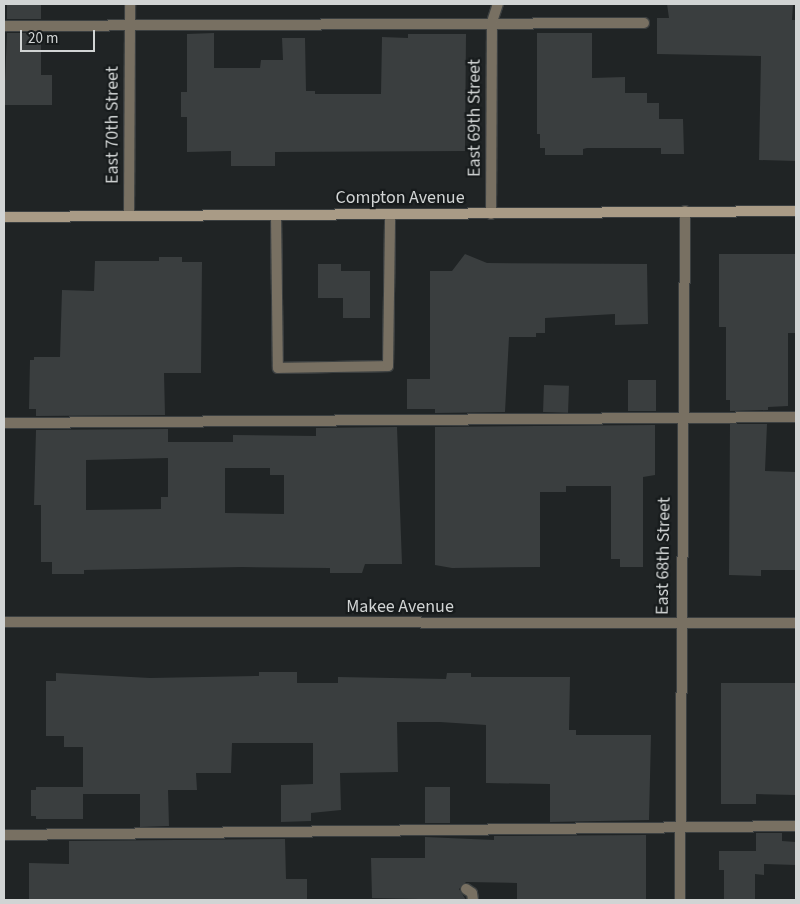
<!DOCTYPE html>
<html>
<head>
<meta charset="utf-8">
<style>
	body { margin:0 }
	#map { position:relative; width:800px; height:904px; overflow:hidden; background:#202425; font-family:"Source Sans 3",sans-serif }
	div>[style] { position:absolute }
	[style*='--x'] { left:calc(var(--x)*1px); top:calc(var(--y)*1px); width:calc(var(--w)*1px); rotate:calc(var(--a)*1deg) }
	.building>* { inset:0; background:#3a3e3f; transform-origin:0 0 }
	.roads { filter:drop-shadow(1px 0 #3c4041) drop-shadow(-1px 0 #3c4041) drop-shadow(0 1px #3c4041) drop-shadow(0 -1px #3c4041) }
	.lane>* { height:10px; margin:-5px; padding:0 5px; transform-origin:5px; border-radius:5px; background:#787062 }
	.street>* { height:10px; margin:-5px; padding:0 5px; transform-origin:5px; border-radius:5px; background:#787062 }
	.secondary>* { height:10px; margin:-5px; padding:0 5px; transform-origin:5px; border-radius:5px; background:#a99b86 }
	span { translate:-50% -50%; white-space:nowrap; text-align:center; line-height:1.15; -webkit-text-stroke:4.5px #171b1c; paint-order:stroke }
	.street-label { font-size:18px; color:#d1d4d4 }
	.frame { position:absolute; inset:0; border:5px solid #d1d4d4; pointer-events:none }
	.scale { position:absolute; left:20px; top:30px; width:75px; height:22px; box-sizing:border-box; border:2px solid #d1d4d4; border-top:0; padding-left:6px; font-size:15px; line-height:18px; white-space:nowrap; color:#d1d4d4; -webkit-text-stroke:4px #171b1c; paint-order:stroke }
</style>
</head>
<body>
<div id="map">
	<div class="building">
		<div style="left:7px;top:4px;width:34px;height:15px"></div>
		<div style="clip-path:polygon(667px 4px,793px 4px,792px 20px,796px 20px,796px 161px,759px 160px,761px 56px,657px 54px,657px 18px,669px 18px)"></div>
		<div style="clip-path:polygon(7px 33px,41px 33px,41px 75px,52px 75px,52px 105px,4px 105px)"></div>
		<div style="clip-path:polygon(214px 33px,214px 68px,260px 68px,261px 60px,283px 60px,282px 38px,305px 38px,306px 91px,315px 91px,315px 94px,381px 94px,382px 37px,408px 38px,408px 34px,466px 34px,465px 151px,275px 152px,275px 166px,231px 166px,231px 151px,187px 152px,187px 117px,181px 117px,181px 92px,187px 92px,187px 34px)"></div>
		<div style="clip-path:polygon(537px 33px,592px 33px,592px 78px,625px 77px,625px 93px,647px 93px,647px 103px,659px 103px,659px 119px,683px 119px,684px 154px,661px 154px,661px 148px,587px 148px,583px 149px,583px 155px,545px 155px,545px 148px,540px 148px,540px 134px,537px 134px)"></div>
		<div style="clip-path:polygon(465px 254px,487px 263px,647px 264px,648px 324px,615px 325px,615px 314px,545px 318px,545px 333px,536px 333px,536px 337px,509px 337px,505px 412px,435px 413px,435px 409px,407px 409px,407px 379px,430px 379px,430px 271px,452px 271px)"></div>
		<div style="clip-path:polygon(719px 254px,796px 254px,796px 333px,788px 333px,788px 406px,768px 407px,768px 410px,730px 411px,730px 400px,726px 400px,726px 327px,719px 327px)"></div>
		<div style="clip-path:polygon(159px 257px,182px 257px,182px 262px,202px 262px,201px 373px,164px 373px,165px 415px,36px 416px,36px 409px,29px 409px,30px 360px,34px 360px,34px 357px,60px 357px,62px 290px,94px 291px,95px 261px,159px 261px)"></div>
		<div style="clip-path:polygon(318px 264px,341px 264px,341px 271px,370px 271px,370px 318px,343px 318px,343px 298px,318px 298px)"></div>
		<div style="left:628px;top:380px;width:28px;height:31px"></div>
		<div style="left:544px;top:385px;width:25px;height:27px;rotate:2deg"></div>
		<div style="clip-path:polygon(730px 424px,767px 424px,765px 471px,796px 472px,796px 570px,761px 570px,761px 576px,729px 575px)"></div>
		<div style="clip-path:polygon(655px 425px,655px 475px,643px 477px,643px 567px,620px 567px,620px 559px,611px 559px,611px 486px,566px 486px,566px 492px,540px 492px,540px 567px,452px 568px,435px 565px,435px 427px)"></div>
		<div style="clip-path:polygon(evenodd,397px 427px,402px 564px,365px 564px,362px 573px,330px 573px,330px 568px,242px 567px,84px 570px,84px 574px,52px 574px,52px 562px,41px 562px,41px 505px,34px 505px,36px 430px,168px 429px,168px 442px,233px 442px,233px 435px,316px 436px,316px 428px,397px 427px,168px 458px,168px 497px,161px 497px,161px 509px,86px 510px,86px 460px,168px 458px,397px 427px,225px 468px,270px 468px,270px 475px,284px 475px,284px 514px,225px 513px,225px 468px)"></div>
		<div style="clip-path:polygon(259px 672px,297px 672px,297px 683px,338px 683px,338px 677px,446px 679px,447px 673px,471px 673px,471px 677px,570px 677px,569px 730px,576px 730px,576px 735px,651px 735px,649px 820px,550px 822px,550px 784px,486px 783px,486px 725px,440px 722px,397px 722px,398px 772px,340px 773px,341px 810px,311px 813px,311px 821px,281px 822px,281px 785px,313px 784px,313px 743px,232px 743px,231px 773px,196px 773px,197px 790px,168px 790px,169px 826px,140px 827px,140px 794px,83px 794px,83px 819px,36px 819px,36px 816px,31px 816px,31px 790px,36px 790px,36px 787px,83px 787px,83px 747px,64px 747px,64px 736px,46px 736px,46px 681px,56px 681px,56px 673px,150px 678px,259px 676px)"></div>
		<div style="clip-path:polygon(721px 683px,796px 683px,796px 795px,756px 794px,756px 804px,721px 804px)"></div>
		<div style="left:425px;top:787px;width:25px;height:36px"></div>
		<div style="clip-path:polygon(756px 833px,782px 833px,782px 841px,796px 842px,796px 865px,764px 864px,764px 875px,755px 874px,755px 900px,724px 900px,724px 870px,719px 870px,719px 851px,756px 851px)"></div>
		<div style="clip-path:polygon(646px 835px,646px 900px,517px 900px,517px 883px,466px 882px,459px 889px,466px 900px,372px 898px,371px 858px,425px 858px,425px 837px,494px 840px,494px 836px)"></div>
		<div style="clip-path:polygon(285px 839px,286px 879px,307px 879px,307px 900px,29px 900px,29px 863px,69px 864px,69px 841px)"></div>
	</div>
	<div class="roads">
		<div class="lane">
			<div style="--x:492;--y:22;--w:19;--a:-72"></div>
			<div style="--x:4;--y:26;--w:640;--a:-0.27"></div>
			<div style="--x:276;--y:215;--w:153;--a:89.3"></div>
			<div style="--x:278;--y:368;--w:110;--a:-1"></div>
			<div style="--x:388;--y:366;--w:152;--a:-89.2"></div>
			<div style="--x:4;--y:423;--w:792;--a:-0.43"></div>
			<div style="--x:4;--y:835;--w:792;--a:-0.65"></div>
			<div style="--x:466;--y:889;--w:7;--a:34"></div>
			<div style="--x:472;--y:893;--w:7;--a:82"></div>
		</div>
		<div class="street">
			<div style="--x:491;--y:214;--w:192;--a:-89.7"></div>
			<div style="--x:129;--y:216;--w:212;--a:-89.7"></div>
			<div style="--x:4;--y:622;--w:792;--a:0.07"></div>
			<div style="--x:680;--y:900;--w:689;--a:-89.58"></div>
		</div>
		<div class="secondary">
			<div style="--x:4;--y:217;--w:792;--a:-0.43"></div>
		</div>
	</div>
	<div class="street-label">
		<span style="left:475px;top:118px;rotate:-90deg">East 69th Street</span>
		<span style="left:113px;top:125px;rotate:-90deg">East 70th Street</span>
		<span style="left:400px;top:198px">Compton Avenue</span>
		<span style="left:664px;top:556px;rotate:-89deg">East 68th Street</span>
		<span style="left:400px;top:607px">Makee Avenue</span>
	</div>
	<div class="frame"></div>
	<div class="scale">20 m</div>
</div>
</body>
</html>
